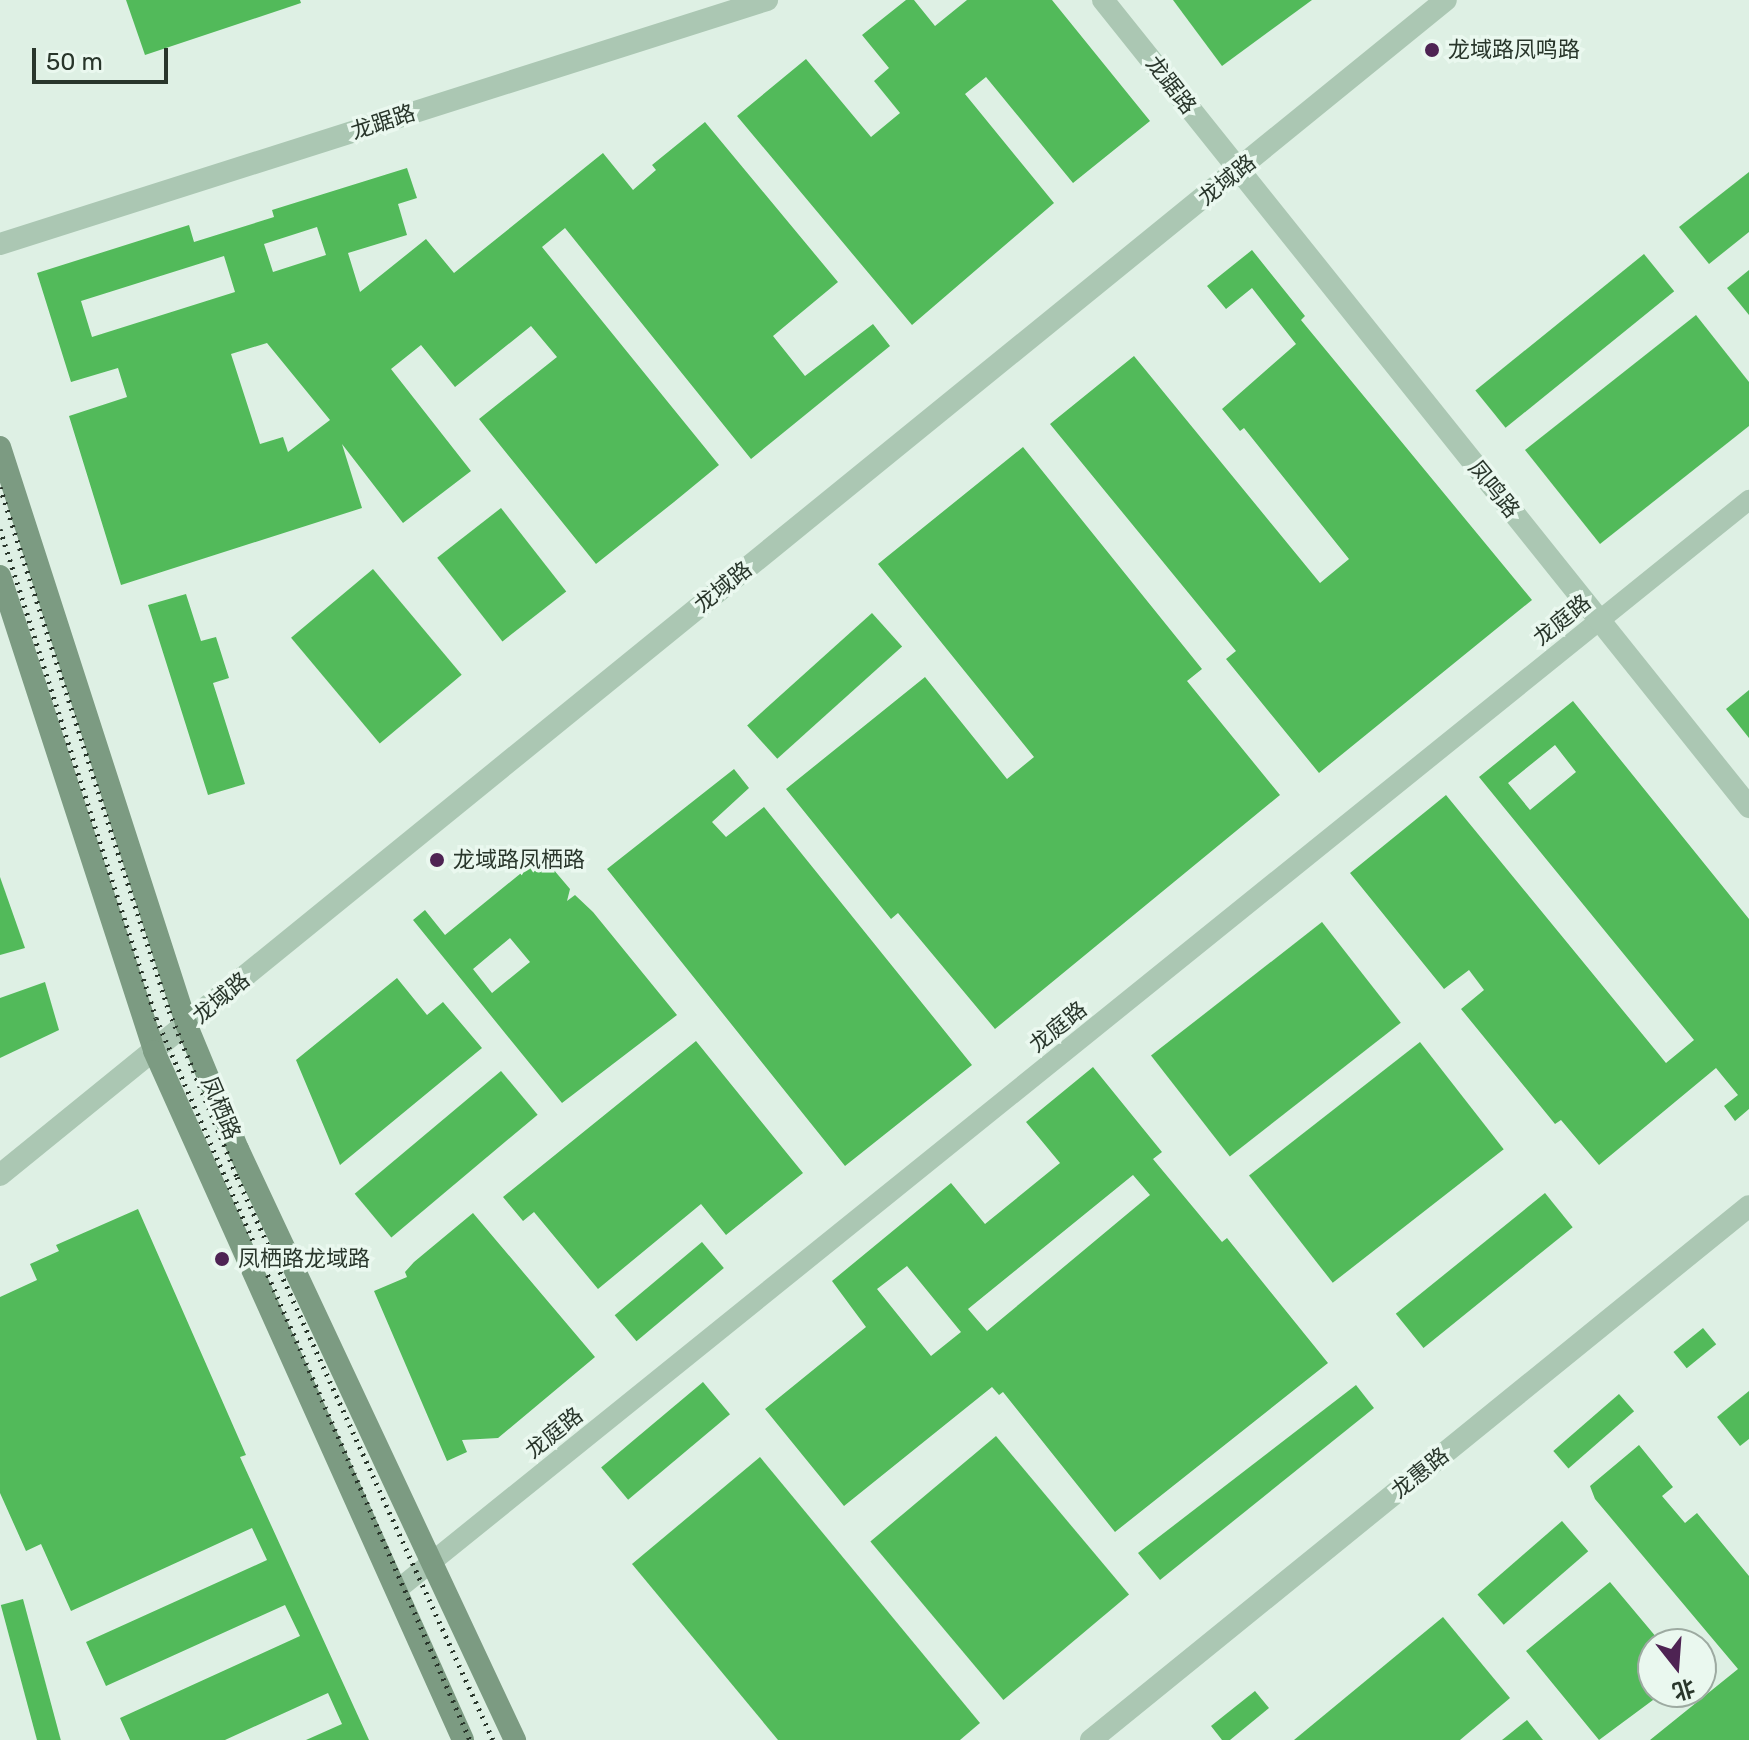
<!DOCTYPE html>
<html>
<head>
<meta charset="utf-8">
<style>
	body { margin:0 }
	#map { position:relative; width:1749px; height:1740px; overflow:hidden; background:#def0e4; font-family:Rubik,"Noto Sans SC",sans-serif }
	div>[style] { position:absolute }
	[style*='--x'] { left:calc(var(--x)*1px); top:calc(var(--y)*1px); width:calc(var(--w)*1px); rotate:calc(var(--a)*1deg) }
	.building>* { inset:0; background:#52ba5a; transform-origin:0 0 }
	.minor>* { height:20px; margin:-10px; padding:0 10px; transform-origin:10px; border-radius:10px; background:#abc7b3 }
	.tertiary>* { height:22px; margin:-11px; padding:0 11px; transform-origin:11px; border-radius:11px; background:#abc7b3 }
	.secondary>* { height:22px; margin:-11px; padding:0 11px; transform-origin:11px; border-radius:11px; background:#7c9b82 }
	.rail>* { height:5px; margin-top:-2.5px; transform-origin:0; background:repeating-linear-gradient(90deg,#29362b 0 2px,transparent 0 8px) }
	.dots>* { width:22px; height:22px; translate:-50% -50%; box-sizing:border-box; border:4px solid #eaf8ef; border-radius:50% }
	span { translate:-50% -50%; white-space:nowrap; text-align:center; line-height:1.15; -webkit-text-stroke:7px #eaf8ef; paint-order:stroke }
	.poi-label { font-size:22px; color:#29362b }
	.left { translate:0 -50%; text-align:left }
	.street-label { font-size:22px; color:#29362b }
	.north { position:absolute; left:1637px; top:1628px; width:80px; height:80px; box-sizing:border-box; background:#eaf8ef; border:2px solid #9daaa1; border-radius:50%; rotate:163deg; font-size:22px; font-weight:700; line-height:32px; text-align:center; color:#29362b }
	.north::after { content:''; display:block; margin:auto; width:28px; height:36px; background:#4e2353; clip-path:polygon(50% 0,100% 100%,50% 72%,0 100%) }
	.scale { position:absolute; left:32px; top:48px; width:136px; height:36px; box-sizing:border-box; border:4px solid #29362b; border-top:0; padding-left:10px; font-size:24px; line-height:28px; white-space:nowrap; color:#29362b; -webkit-text-stroke:6px #eaf8ef; paint-order:stroke }
</style>
</head>
<body>
<div id="map">
	<div class="building">
		<div style="clip-path:polygon(126px 0,300px 0,301px 3px,145px 55px)"></div>
		<div style="clip-path:polygon(906px 0,914px 0,935px 26px,967px 0,1052px 0,1150px 121px,1073px 183px,986px 77px,965px 94px,1054px 203px,912px 325px,737px 116px,806px 59px,871px 137px,900px 113px,874px 81px,889px 68px,862px 35px)"></div>
		<div style="clip-path:polygon(1173px 0,1312px 0,1222px 66px)"></div>
		<div style="clip-path:polygon(evenodd,705px 122px,838px 282px,773px 336px,805px 376px,873px 324px,890px 346px,751px 459px,565px 228px,542px 247px,719px 465px,674px 502px,596px 564px,479px 419px,557px 357px,531px 326px,455px 387px,421px 345px,391px 369px,471px 471px,403px 523px,342px 444px,362px 508px,121px 585px,69px 416px,127px 397px,118px 368px,71px 382px,37px 273px,189px 225px,194px 242px,274px 217px,272px 210px,407px 168px,417px 198px,398px 204px,407px 235px,348px 253px,360px 292px,426px 239px,454px 273px,603px 153px,633px 190px,656px 170px,652px 165px,705px 122px,317px 227px,326px 255px,273px 272px,264px 244px,317px 227px,705px 122px,224px 256px,235px 292px,92px 337px,81px 301px,224px 256px,705px 122px,267px 343px,330px 420px,288px 452px,283px 437px,260px 444px,231px 354px,267px 343px)"></div>
		<div style="clip-path:polygon(1749px 172px,1749px 232px,1709px 264px,1679px 227px)"></div>
		<div style="clip-path:polygon(1252px 250px,1305px 316px,1301px 320px,1532px 600px,1319px 773px,1226px 659px,1236px 651px,1050px 424px,1134px 356px,1320px 583px,1349px 559px,1244px 428px,1240px 431px,1222px 409px,1296px 344px,1252px 288px,1226px 309px,1207px 286px)"></div>
		<div style="left:1644px;top:254px;width:48px;height:217px;rotate:51deg"></div>
		<div style="clip-path:polygon(1749px 270px,1749px 315px,1727px 288px)"></div>
		<div style="clip-path:polygon(1696px 315px,1749px 382px,1749px 426px,1600px 544px,1525px 450px)"></div>
		<div style="clip-path:polygon(1023px 447px,1202px 669px,1187px 681px,1280px 795px,995px 1029px,898px 913px,891px 919px,786px 789px,925px 677px,1007px 779px,1034px 757px,878px 564px)"></div>
		<div style="left:501px;top:508px;width:106px;height:81px;rotate:52deg"></div>
		<div style="left:373px;top:569px;width:138px;height:107px;rotate:50deg"></div>
		<div style="clip-path:polygon(186px 594px,201px 641px,216px 637px,229px 678px,213px 683px,245px 784px,208px 795px,148px 605px)"></div>
		<div style="left:872px;top:613px;width:45px;height:168px;rotate:48deg"></div>
		<div style="clip-path:polygon(1749px 690px,1749px 738px,1726px 709px)"></div>
		<div style="clip-path:polygon(evenodd,1573px 701px,1749px 919px,1749px 1109px,1735px 1121px,1724px 1106px,1738px 1095px,1716px 1068px,1599px 1165px,1561px 1120px,1555px 1124px,1461px 1009px,1484px 990px,1469px 970px,1444px 989px,1350px 873px,1446px 795px,1666px 1063px,1694px 1040px,1479px 777px,1573px 701px,1555px 745px,1576px 772px,1530px 810px,1508px 783px,1555px 745px)"></div>
		<div style="clip-path:polygon(734px 769px,749px 788px,712px 822px,726px 837px,764px 807px,972px 1065px,845px 1166px,607px 869px)"></div>
		<div style="clip-path:polygon(evenodd,542px 856px,570px 889px,567px 901px,575px 895px,593px 912px,677px 1015px,562px 1103px,413px 920px,425px 910px,445px 935px,542px 856px,510px 938px,530px 962px,492px 993px,473px 969px,510px 938px)"></div>
		<div style="clip-path:polygon(0 877px,25px 948px,0 955px)"></div>
		<div style="left:1322px;top:922px;width:128px;height:217px;rotate:52deg"></div>
		<div style="clip-path:polygon(397px 978px,427px 1015px,443px 1002px,482px 1048px,340px 1165px,296px 1060px)"></div>
		<div style="clip-path:polygon(45px 982px,59px 1030px,0 1058px,0 998px)"></div>
		<div style="clip-path:polygon(696px 1041px,803px 1173px,726px 1235px,701px 1204px,598px 1289px,534px 1212px,523px 1221px,503px 1197px)"></div>
		<div style="left:1420px;top:1042px;width:136px;height:217px;rotate:52deg"></div>
		<div style="clip-path:polygon(evenodd,1093px 1067px,1162px 1152px,1153px 1159px,1222px 1242px,1227px 1238px,1328px 1363px,1115px 1532px,1003px 1392px,999px 1395px,992px 1387px,844px 1506px,765px 1409px,866px 1327px,832px 1281px,951px 1183px,985px 1224px,1060px 1163px,1026px 1122px,1093px 1067px,1133px 1175px,1150px 1195px,987px 1331px,968px 1309px,1133px 1175px,1093px 1067px,907px 1266px,961px 1332px,931px 1356px,877px 1289px,907px 1266px)"></div>
		<div style="left:501px;top:1071px;width:57px;height:191px;rotate:50deg"></div>
		<div style="left:1545px;top:1193px;width:44px;height:192px;rotate:51deg"></div>
		<div style="clip-path:polygon(138px 1209px,246px 1455px,240px 1457px,369px 1740px,306px 1740px,342px 1724px,328px 1693px,225px 1740px,130px 1740px,120px 1718px,300px 1636px,285px 1605px,106px 1686px,86px 1642px,267px 1560px,252px 1528px,71px 1611px,41px 1544px,26px 1551px,0 1493px,0 1297px,37px 1280px,30px 1264px,59px 1251px,56px 1245px)"></div>
		<div style="clip-path:polygon(473px 1213px,595px 1357px,498px 1438px,462px 1440px,467px 1452px,447px 1461px,374px 1291px,407px 1277px,405px 1272px,414px 1262px)"></div>
		<div style="left:702px;top:1242px;width:34px;height:114px;rotate:50deg"></div>
		<div style="left:1703px;top:1328px;width:21px;height:38px;rotate:51deg"></div>
		<div style="left:703px;top:1382px;width:42px;height:133px;rotate:50deg"></div>
		<div style="clip-path:polygon(1356px 1385px,1374px 1408px,1160px 1580px,1138px 1553px)"></div>
		<div style="clip-path:polygon(1749px 1391px,1749px 1439px,1740px 1446px,1717px 1417px)"></div>
		<div style="left:1619px;top:1394px;width:23px;height:87px;rotate:49deg"></div>
		<div style="left:996px;top:1436px;width:207px;height:164px;rotate:50deg"></div>
		<div style="clip-path:polygon(1639px 1445px,1673px 1487px,1662px 1496px,1685px 1523px,1697px 1513px,1749px 1576px,1749px 1740px,1650px 1740px,1738px 1669px,1595px 1499px,1590px 1486px)"></div>
		<div style="clip-path:polygon(760px 1457px,980px 1723px,960px 1740px,778px 1740px,632px 1564px)"></div>
		<div style="left:1562px;top:1521px;width:40px;height:112px;rotate:49deg"></div>
		<div style="clip-path:polygon(1610px 1582px,1662px 1644px,1653px 1644px,1653px 1700px,1599px 1740px,1526px 1651px)"></div>
		<div style="left:23px;top:1599px;width:146px;height:23px;rotate:75deg"></div>
		<div style="clip-path:polygon(1443px 1617px,1510px 1698px,1460px 1740px,1294px 1740px)"></div>
		<div style="clip-path:polygon(1255px 1691px,1269px 1708px,1230px 1740px,1222px 1740px,1211px 1726px)"></div>
		<div style="clip-path:polygon(1527px 1720px,1543px 1740px,1502px 1740px)"></div>
	</div>
	<div class="minor">
		<div style="--x:397;--y:1590;--w:1737;--a:-38.88"></div>
	</div>
	<div class="tertiary">
		<div style="--x:1103;--y:0;--w:1034;--a:51.32"></div>
		<div style="--x:0;--y:244;--w:805;--a:-17.65"></div>
		<div style="--x:0;--y:1175;--w:1863;--a:-39.1"></div>
		<div style="--x:1091;--y:1740;--w:847;--a:-39.06"></div>
	</div>
	<div class="secondary">
		<div style="--x:0;--y:447;--w:608;--a:72.1"></div>
		<div style="--x:187;--y:1026;--w:133;--a:67.5"></div>
		<div style="--x:238;--y:1149;--w:653;--a:64.89"></div>
		<div style="--x:0;--y:576;--w:499;--a:72"></div>
		<div style="--x:154;--y:1051;--w:755;--a:65.84"></div>
	</div>
	<div class="rail">
		<div style="--x:0;--y:487;--w:551;--a:72.12"></div>
		<div style="--x:169;--y:1011;--w:179;--a:67.7"></div>
		<div style="--x:237;--y:1177;--w:618;--a:65.55"></div>
		<div style="--x:0;--y:529;--w:513;--a:72.31"></div>
		<div style="--x:156;--y:1018;--w:787;--a:66.5"></div>
	</div>
	<div class="dots">
		<div style="left:1432px;top:50px;background:#4e2353"></div>
		<div style="left:437px;top:860px;background:#4e2353"></div>
		<div style="left:222px;top:1259px;background:#4e2353"></div>
	</div>
	<div class="poi-label">
		<span class="left" style="left:1448px;top:50px">龙域路凤鸣路</span>
		<span class="left" style="left:453px;top:860px">龙域路凤栖路</span>
		<span class="left" style="left:238px;top:1259px">凤栖路龙域路</span>
	</div>
	<div class="street-label">
		<span style="left:1171px;top:85px;rotate:52deg">龙踞路</span>
		<span style="left:383px;top:122px;rotate:-18deg">龙踞路</span>
		<span style="left:1227px;top:180px;rotate:-39deg">龙域路</span>
		<span style="left:1494px;top:489px;rotate:51deg">凤鸣路</span>
		<span style="left:723px;top:587px;rotate:-39deg">龙域路</span>
		<span style="left:1562px;top:620px;rotate:-39deg">龙庭路</span>
		<span style="left:221px;top:998px;rotate:-40deg">龙域路</span>
		<span style="left:1058px;top:1027px;rotate:-39deg">龙庭路</span>
		<span style="left:221px;top:1108px;rotate:67deg">凤栖路</span>
		<span style="left:554px;top:1433px;rotate:-39deg">龙庭路</span>
		<span style="left:1420px;top:1473px;rotate:-39deg">龙惠路</span>
	</div>
	<div class="north">北</div>
	<div class="scale">50 m</div>
</div>
</body>
</html>
